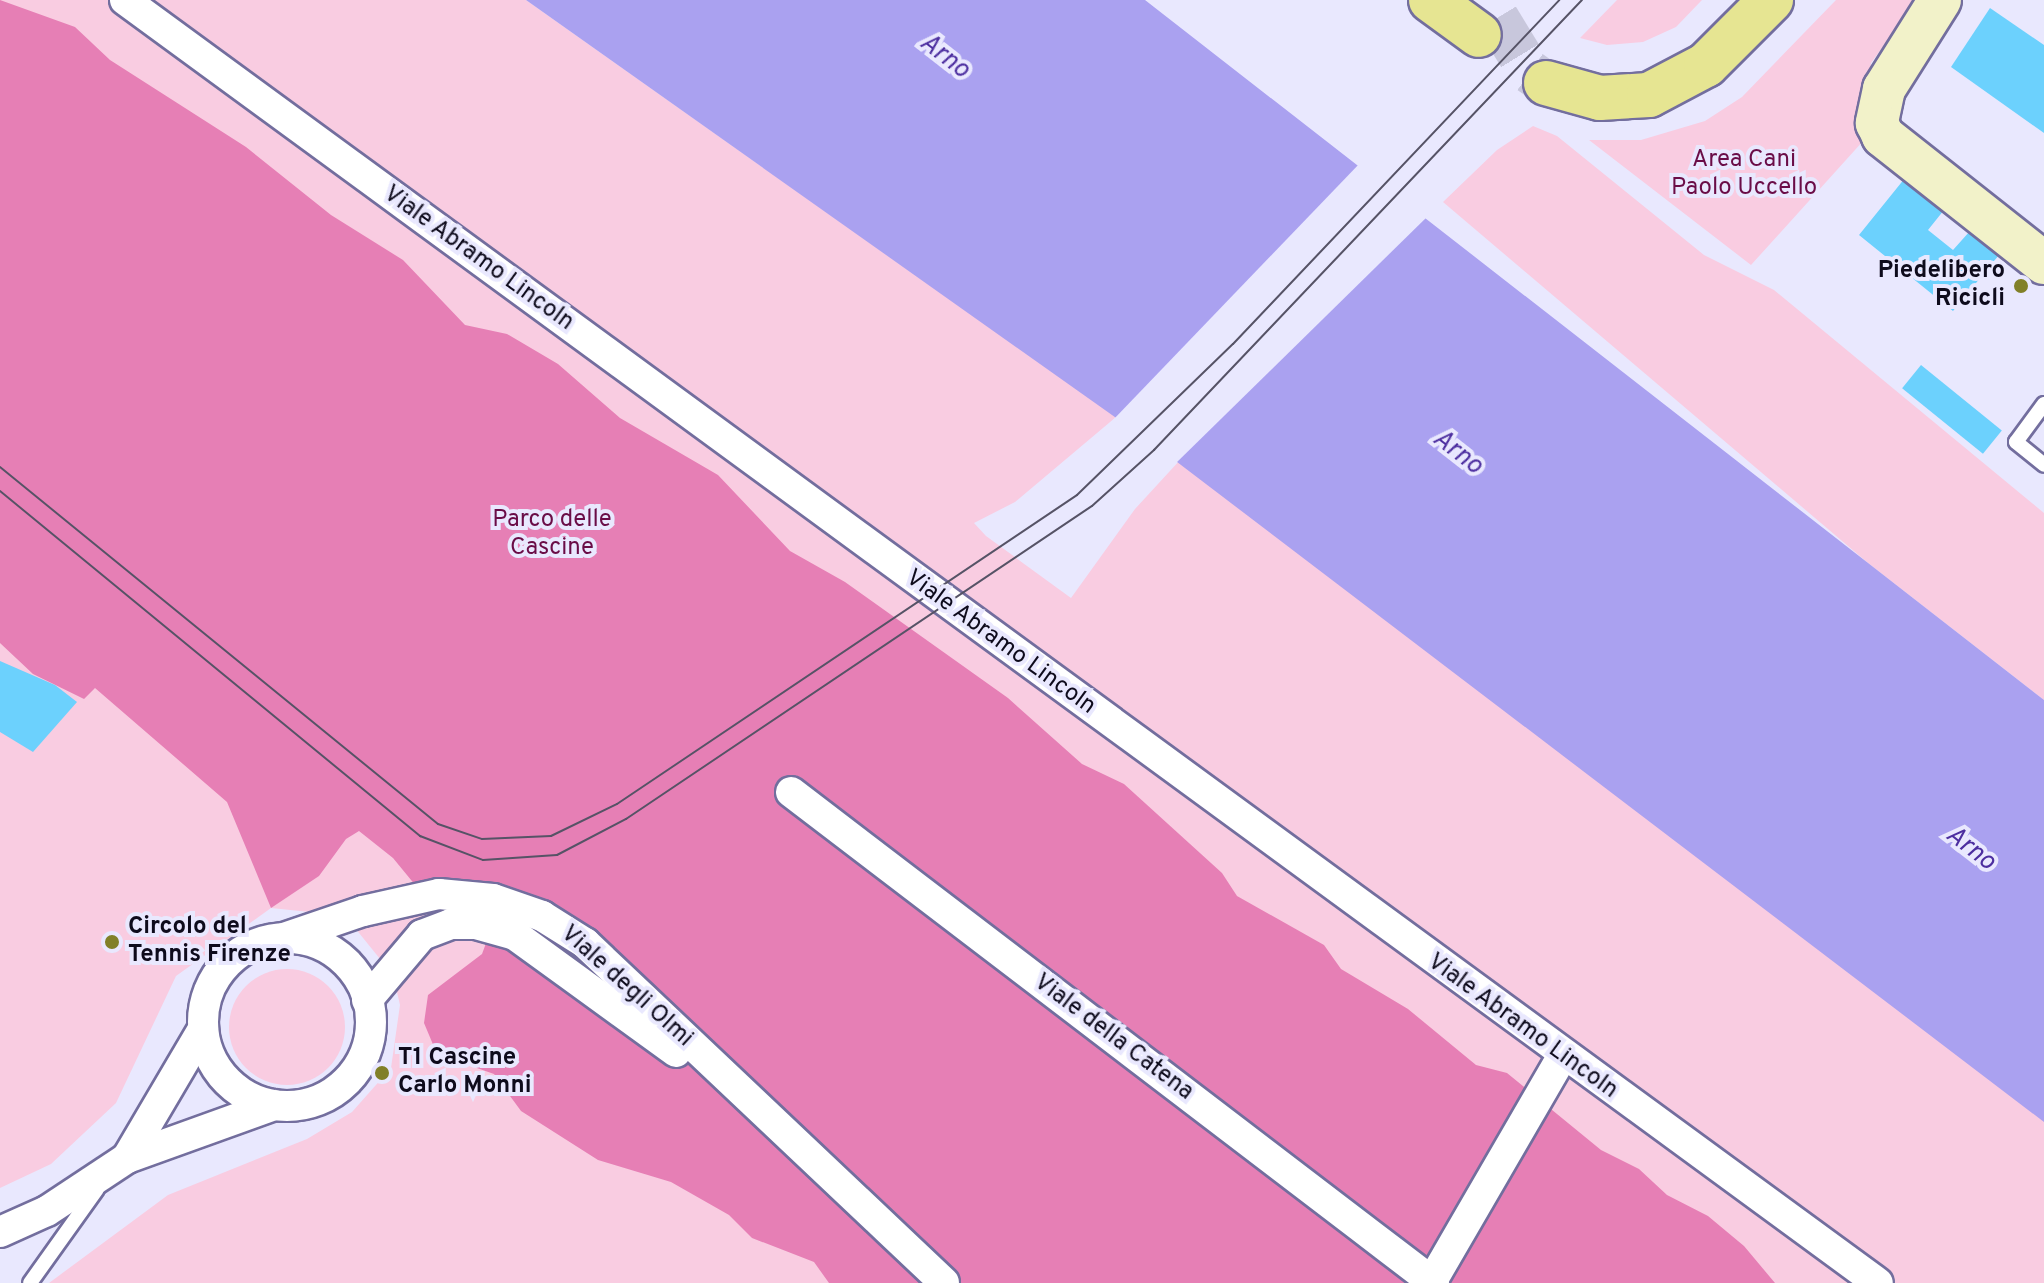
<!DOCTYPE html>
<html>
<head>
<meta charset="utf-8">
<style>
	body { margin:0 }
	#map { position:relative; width:2044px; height:1283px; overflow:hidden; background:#e9e8fe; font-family:Overpass,sans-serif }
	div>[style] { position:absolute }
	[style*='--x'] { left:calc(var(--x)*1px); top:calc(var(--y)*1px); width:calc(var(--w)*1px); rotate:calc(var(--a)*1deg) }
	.green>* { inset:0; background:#f9cce1 }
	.round { border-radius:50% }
	.forest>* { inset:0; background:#e67fb5 }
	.water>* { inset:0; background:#aaa1f0 }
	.pier>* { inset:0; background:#e9e8fe }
	.building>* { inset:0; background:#6cd1fd; transform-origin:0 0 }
	.primary-tunnel>* { height:44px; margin-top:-22px; transform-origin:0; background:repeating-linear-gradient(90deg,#c8c7dc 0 44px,transparent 0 66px) }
	.roads { filter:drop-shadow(2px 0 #736e9e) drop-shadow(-2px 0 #736e9e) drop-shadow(0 2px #736e9e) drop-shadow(0 -2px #736e9e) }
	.lane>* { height:14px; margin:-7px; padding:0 7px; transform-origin:7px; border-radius:7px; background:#fff }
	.street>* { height:30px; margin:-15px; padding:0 15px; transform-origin:15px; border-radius:15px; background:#fff }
	.street>.ring { margin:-15px; padding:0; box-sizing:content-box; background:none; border:30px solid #fff; border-radius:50% }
	.secondary>* { height:42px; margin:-21px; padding:0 21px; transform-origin:21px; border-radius:21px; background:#f2f2c9 }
	.primary>* { height:44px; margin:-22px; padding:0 22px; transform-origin:22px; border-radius:22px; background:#e6e592 }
	.tram>* { height:2px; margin:-1px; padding:0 1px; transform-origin:1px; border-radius:1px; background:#565366 }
	.dots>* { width:22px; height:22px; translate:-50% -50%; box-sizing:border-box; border:4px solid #e9e8fe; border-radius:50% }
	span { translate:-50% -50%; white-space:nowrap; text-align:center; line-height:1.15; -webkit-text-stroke:8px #e9e8fe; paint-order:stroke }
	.park-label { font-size:24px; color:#6a0c47 }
	.street-label { font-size:24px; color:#0e0b1c }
	.poi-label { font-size:24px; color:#0e0b1c; font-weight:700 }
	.right { translate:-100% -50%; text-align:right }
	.left { translate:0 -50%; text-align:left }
	.water-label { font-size:26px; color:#4d2fa0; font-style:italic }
</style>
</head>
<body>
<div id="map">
	<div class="green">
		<div style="clip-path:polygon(0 0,526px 0,1116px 417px,1015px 502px,974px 523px,986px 536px,1071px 598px,1135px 509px,1192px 447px,2044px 1113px,2044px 1283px,49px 1283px,168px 1195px,307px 1139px,352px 1112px,391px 1068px,400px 1005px,393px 975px,355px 928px,329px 914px,271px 908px,176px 976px,116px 1103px,51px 1164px,0 1188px)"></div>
		<div style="clip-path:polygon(1617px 0,1702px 0,1676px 27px,1643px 42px,1607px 45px,1580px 38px)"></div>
		<div style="clip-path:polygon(1836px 0,1917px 0,1871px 63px,1864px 140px,1751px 265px,1589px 140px,1641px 140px,1705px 121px,1742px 97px)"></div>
		<div style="clip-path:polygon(1533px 126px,1557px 136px,1704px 255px,1774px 290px,2044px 513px,2044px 700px,1868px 563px,1443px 202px,1497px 150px)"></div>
		<div class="round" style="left:229px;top:969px;width:116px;height:116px"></div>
	</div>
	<div class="forest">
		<div style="clip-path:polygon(0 0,75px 27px,110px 60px,246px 147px,331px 215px,403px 260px,465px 325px,507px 334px,558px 364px,620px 418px,718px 475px,790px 551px,845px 582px,1008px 698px,1082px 764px,1124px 784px,1222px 873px,1237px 896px,1324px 945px,1341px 969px,1408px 1009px,1476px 1065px,1507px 1073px,1601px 1150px,1639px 1169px,1667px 1195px,1708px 1216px,1744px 1246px,1775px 1283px,829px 1283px,814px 1262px,752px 1238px,729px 1215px,671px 1182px,598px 1160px,521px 1111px,494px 1074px,437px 1054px,424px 1023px,428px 995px,482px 954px,492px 927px,416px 886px,393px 858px,359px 831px,346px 839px,319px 876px,271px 908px,227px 802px,95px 688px,84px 699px,33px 674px,0 643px)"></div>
	</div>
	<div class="water">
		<div style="clip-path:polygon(526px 0,1145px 0,2044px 700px,2044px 1122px,1160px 449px)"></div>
	</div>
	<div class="pier">
		<div style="clip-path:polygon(1361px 162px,1429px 215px,1174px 465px,1113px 420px)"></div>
	</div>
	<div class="building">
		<div style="clip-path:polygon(1990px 8px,2044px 45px,2044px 133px,1951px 67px)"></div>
		<div style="clip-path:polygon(1905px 178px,1944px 210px,1928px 230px,1953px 250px,1970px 231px,1999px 255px,1953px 311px,1859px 235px)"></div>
		<div style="left:1921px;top:365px;width:104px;height:30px;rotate:39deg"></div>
		<div style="clip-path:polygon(0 661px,55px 685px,77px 702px,33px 752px,0 732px)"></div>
	</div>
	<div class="primary-tunnel">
		<div style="--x:1497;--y:18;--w:63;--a:58.6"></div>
		<div style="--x:1530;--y:72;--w:19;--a:35"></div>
	</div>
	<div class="roads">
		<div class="lane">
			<div style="--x:2044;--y:404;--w:47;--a:126.4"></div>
			<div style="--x:2016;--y:442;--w:36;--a:39"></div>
			<div style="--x:30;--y:1283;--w:115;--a:-54.5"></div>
		</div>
		<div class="street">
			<div style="--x:125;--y:0;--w:2172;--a:36.2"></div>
			<div style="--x:791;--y:792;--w:809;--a:37.37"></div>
			<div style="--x:284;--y:938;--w:83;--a:-18.9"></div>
			<div style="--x:363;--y:911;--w:78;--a:-12.6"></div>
			<div style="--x:439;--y:894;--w:54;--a:5.3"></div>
			<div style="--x:493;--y:899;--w:52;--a:19.1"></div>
			<div style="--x:542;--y:916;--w:51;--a:32.1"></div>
			<div style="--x:585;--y:943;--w:494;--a:43.4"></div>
			<div class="ring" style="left:203px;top:938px;width:138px;height:138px"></div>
			<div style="--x:367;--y:1000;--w:85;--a:-49.8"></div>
			<div style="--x:422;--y:935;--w:31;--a:-21"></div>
			<div style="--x:451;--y:924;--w:25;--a:0"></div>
			<div style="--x:476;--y:924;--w:41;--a:15.8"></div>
			<div style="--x:515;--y:935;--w:199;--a:36"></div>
			<div style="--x:127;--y:1158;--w:150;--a:-59.5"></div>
			<div style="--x:0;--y:1232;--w:51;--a:-24.1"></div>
			<div style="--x:47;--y:1211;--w:96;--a:-33.5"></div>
			<div style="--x:127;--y:1158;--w:156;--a:-19.8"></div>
			<div style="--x:1432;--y:1281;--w:259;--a:-59.9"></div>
		</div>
		<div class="secondary">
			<div style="--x:1940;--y:0;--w:105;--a:122.2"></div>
			<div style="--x:1884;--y:89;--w:35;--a:102"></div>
			<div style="--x:1877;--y:123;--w:14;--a:65"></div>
			<div style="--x:1883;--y:136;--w:205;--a:38.3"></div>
		</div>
		<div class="primary">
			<div style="--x:1431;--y:0;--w:59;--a:36.1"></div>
			<div style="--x:1546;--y:83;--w:56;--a:15.5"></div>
			<div style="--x:1600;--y:98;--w:49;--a:-3.5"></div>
			<div style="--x:1649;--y:95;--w:64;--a:-27.8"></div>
			<div style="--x:1706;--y:65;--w:92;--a:-45"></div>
		</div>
	</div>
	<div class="tram">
		<div style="--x:0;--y:467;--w:565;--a:39.18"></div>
		<div style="--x:438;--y:824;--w:46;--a:18.8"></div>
		<div style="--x:482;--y:839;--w:69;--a:-2.5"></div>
		<div style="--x:551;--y:836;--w:73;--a:-25.9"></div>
		<div style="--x:617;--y:804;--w:554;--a:-33.89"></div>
		<div style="--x:1077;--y:495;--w:217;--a:-44.1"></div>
		<div style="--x:1233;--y:344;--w:474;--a:-46.5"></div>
		<div style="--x:0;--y:491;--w:544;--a:39.4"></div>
		<div style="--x:420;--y:836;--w:67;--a:20.9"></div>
		<div style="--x:483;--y:860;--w:74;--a:-3.9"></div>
		<div style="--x:557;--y:855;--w:78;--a:-27.6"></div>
		<div style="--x:626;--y:819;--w:561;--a:-33.89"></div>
		<div style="--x:1092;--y:506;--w:84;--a:-42.1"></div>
		<div style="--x:1154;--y:450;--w:621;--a:-46.44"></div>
	</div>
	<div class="dots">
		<div style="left:2021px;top:286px;background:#818028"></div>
		<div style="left:112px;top:942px;background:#818028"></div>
		<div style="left:382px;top:1073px;background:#818028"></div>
	</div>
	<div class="park-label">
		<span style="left:1744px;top:175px">Area Cani<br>Paolo Uccello</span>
		<span style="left:552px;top:535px">Parco delle<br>Cascine</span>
	</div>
	<div class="street-label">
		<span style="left:478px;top:259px;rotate:36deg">Viale Abramo Lincoln</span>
		<span style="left:1000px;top:643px;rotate:36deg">Viale Abramo Lincoln</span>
		<span style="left:626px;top:987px;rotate:42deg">Viale degli Olmi</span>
		<span style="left:1522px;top:1027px;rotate:36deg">Viale Abramo Lincoln</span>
		<span style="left:1113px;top:1038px;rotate:37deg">Viale della Catena</span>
	</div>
	<div class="poi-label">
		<span class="right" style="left:2005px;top:286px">Piedelibero<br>Ricicli</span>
		<span class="left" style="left:128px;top:942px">Circolo del<br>Tennis Firenze</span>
		<span class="left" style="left:398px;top:1073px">T1 Cascine<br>Carlo Monni</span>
	</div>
	<div class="water-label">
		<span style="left:944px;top:57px;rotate:38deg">Arno</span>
		<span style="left:1457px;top:453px;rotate:38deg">Arno</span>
		<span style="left:1970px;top:849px;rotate:38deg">Arno</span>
	</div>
</div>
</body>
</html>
